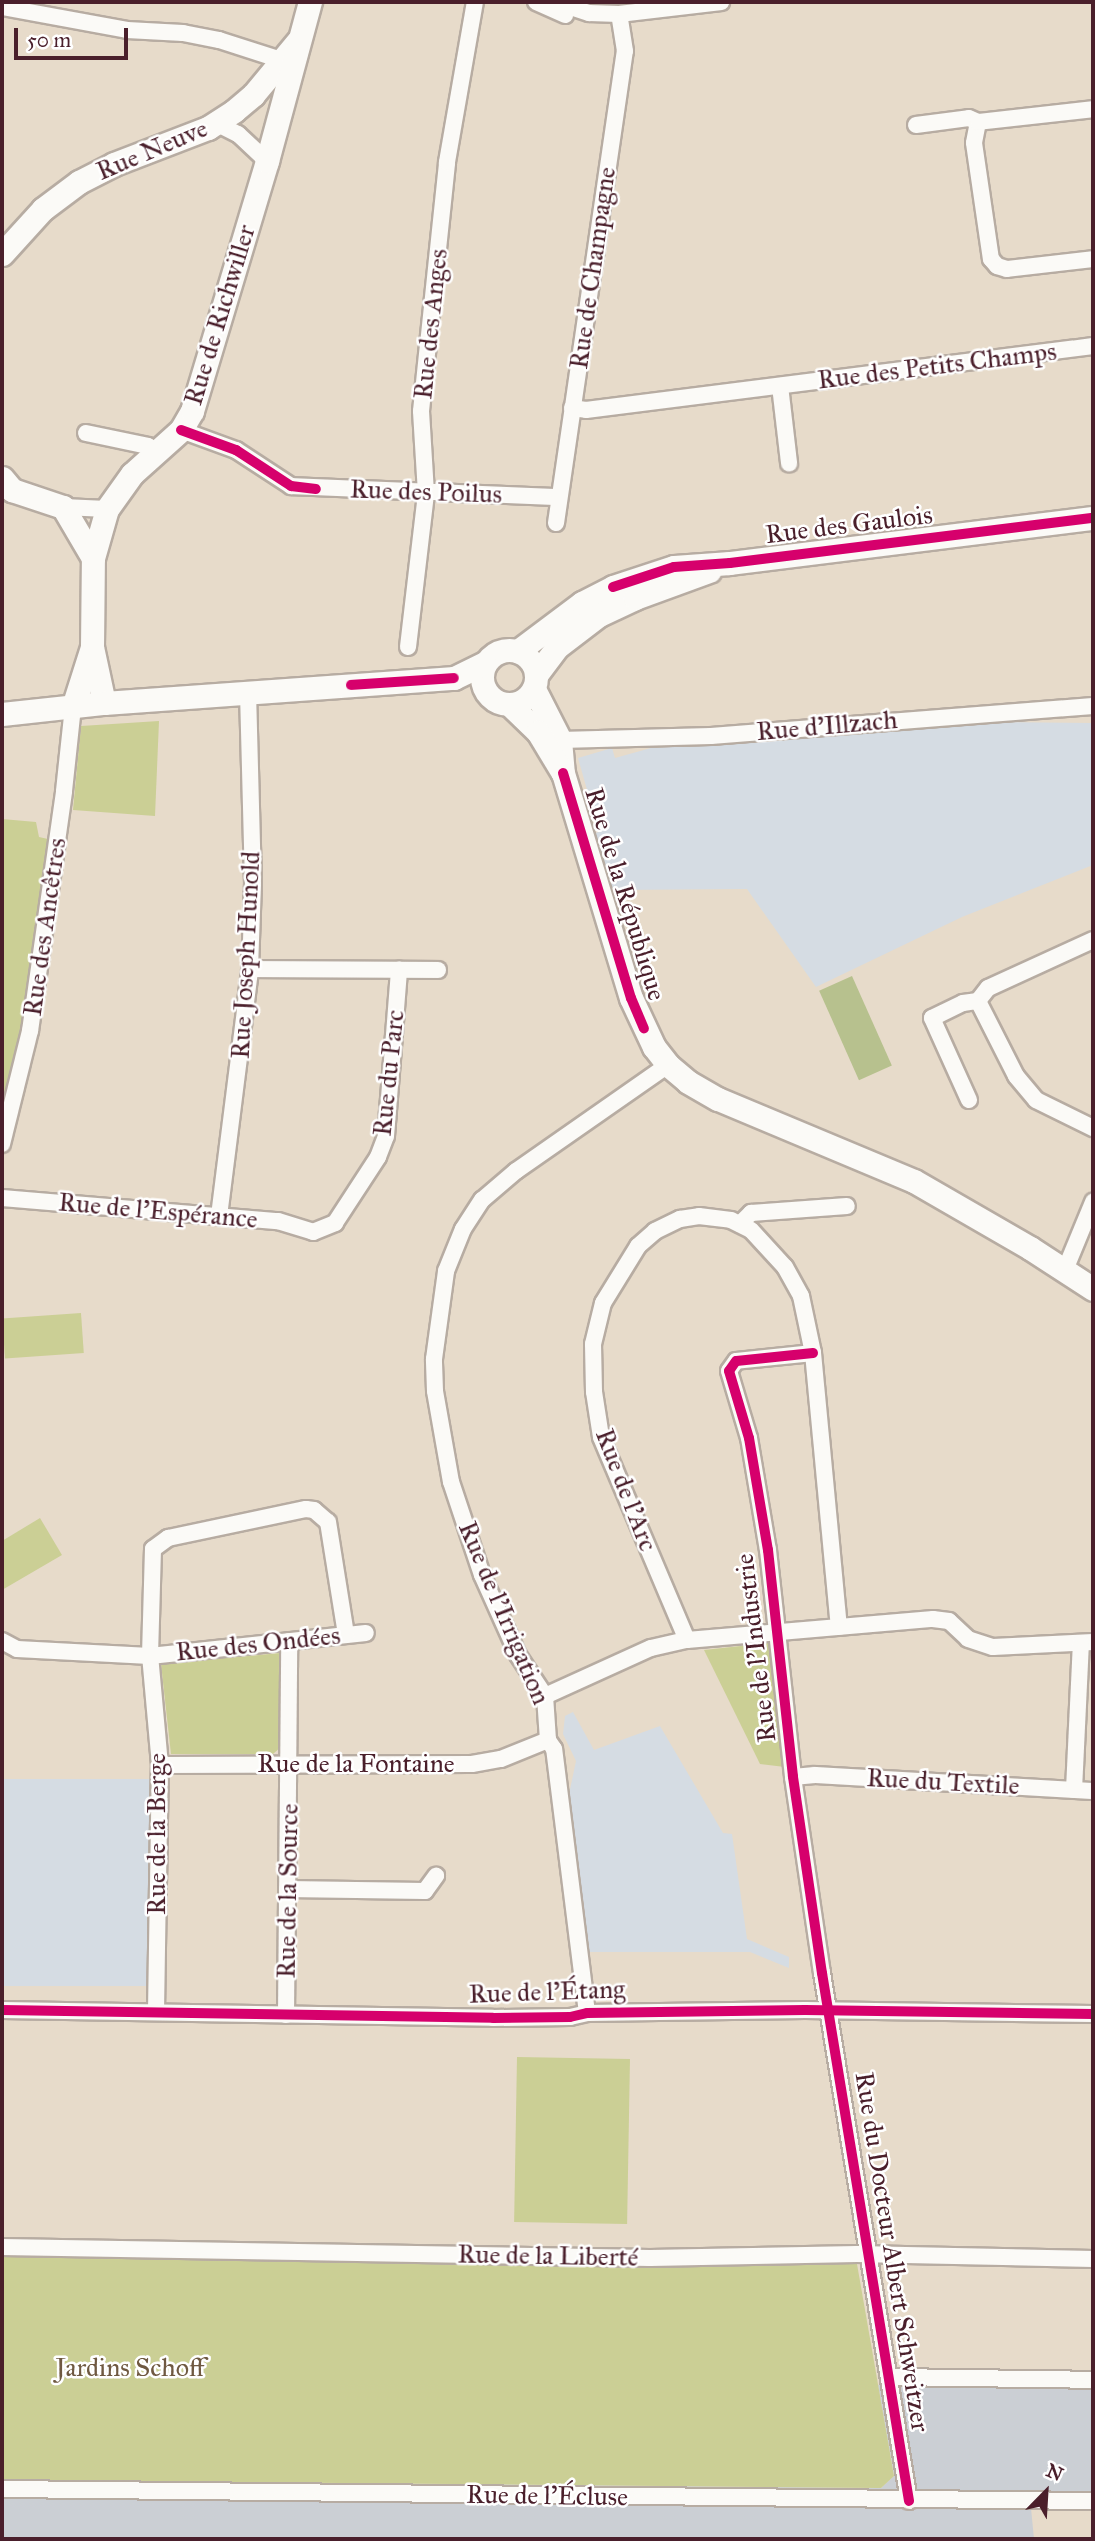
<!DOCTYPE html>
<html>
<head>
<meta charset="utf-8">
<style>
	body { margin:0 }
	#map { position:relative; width:1095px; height:2541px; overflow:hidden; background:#e7dbca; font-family:"IM FELL Great Primer",serif }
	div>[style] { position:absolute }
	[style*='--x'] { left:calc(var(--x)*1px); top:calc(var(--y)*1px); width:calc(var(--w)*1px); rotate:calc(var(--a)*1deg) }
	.built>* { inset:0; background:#d5dce3; transform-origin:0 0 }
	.industrial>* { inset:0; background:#cbcfd4 }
	.green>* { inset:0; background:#cbcf95; transform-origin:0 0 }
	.forest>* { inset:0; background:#b7c18e; transform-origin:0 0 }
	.roads { filter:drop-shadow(2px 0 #b7aca2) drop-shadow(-2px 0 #b7aca2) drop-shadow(0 2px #b7aca2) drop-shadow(0 -2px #b7aca2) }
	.minor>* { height:16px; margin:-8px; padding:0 8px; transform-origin:8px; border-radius:8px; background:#fbfaf7 }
	.secondary>* { height:23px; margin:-11.5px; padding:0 11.5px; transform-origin:11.5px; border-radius:11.5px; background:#fbfaf7 }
	.secondary>.ring { margin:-11.5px; padding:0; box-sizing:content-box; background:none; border:23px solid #fbfaf7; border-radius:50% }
	.cycleway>* { height:10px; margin:-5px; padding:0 5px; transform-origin:5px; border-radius:5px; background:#d6006c }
	span { translate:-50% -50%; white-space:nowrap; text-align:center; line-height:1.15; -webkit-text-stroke:5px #fff; paint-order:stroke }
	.street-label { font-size:26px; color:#4a1f2b }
	.park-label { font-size:26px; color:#6f5941 }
	.frame { position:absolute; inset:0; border:4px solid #4a1f2b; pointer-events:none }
	.north { position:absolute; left:1011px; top:2457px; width:70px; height:70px; -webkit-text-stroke:5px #fff; paint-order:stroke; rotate:24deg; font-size:19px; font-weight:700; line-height:28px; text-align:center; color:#4a1f2b }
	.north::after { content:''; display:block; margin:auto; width:24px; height:32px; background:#4a1f2b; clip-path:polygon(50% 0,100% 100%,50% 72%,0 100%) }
	.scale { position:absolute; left:14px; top:28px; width:114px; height:32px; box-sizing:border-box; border:4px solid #4a1f2b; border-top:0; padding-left:9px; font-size:21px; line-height:24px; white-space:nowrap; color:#4a1f2b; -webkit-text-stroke:5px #fff; paint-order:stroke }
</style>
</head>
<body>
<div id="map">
	<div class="built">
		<div style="clip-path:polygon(987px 722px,1093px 723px,1093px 865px,962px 917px,816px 987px,747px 889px,612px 890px,595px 833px,599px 832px,578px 758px,612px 748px,615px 758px,651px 748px)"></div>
		<div style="clip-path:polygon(573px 1712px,594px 1750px,660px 1726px,723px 1833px,732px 1834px,747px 1939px,789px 1957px,789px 1968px,750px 1952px,589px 1952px,569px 1794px,576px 1761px,563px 1734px,565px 1716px)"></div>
		<div style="left:2px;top:1779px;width:148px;height:207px"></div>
	</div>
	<div class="industrial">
		<div style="clip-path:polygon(878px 2385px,1093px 2387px,1093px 2509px,1031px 2508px,1034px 2539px,2px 2539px,2px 2480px,881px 2488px,894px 2476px)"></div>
	</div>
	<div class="green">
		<div style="clip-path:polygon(159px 721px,155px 816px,73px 810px,81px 726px)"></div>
		<div style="clip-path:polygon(2px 819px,36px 822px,39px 837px,48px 839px,23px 1033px,2px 1111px)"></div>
		<div style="left:81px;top:1313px;width:40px;height:79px;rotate:86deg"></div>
		<div style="clip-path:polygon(40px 1518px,62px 1555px,2px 1590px,2px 1541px)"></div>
		<div style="clip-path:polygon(768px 1643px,785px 1767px,760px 1764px,704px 1650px)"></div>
		<div style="clip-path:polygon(280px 1653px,282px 1746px,273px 1754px,171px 1754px,161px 1664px)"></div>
		<div style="left:517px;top:2057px;width:113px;height:165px;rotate:1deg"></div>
		<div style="clip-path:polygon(2px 2253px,857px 2264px,894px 2476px,881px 2488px,2px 2480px)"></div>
	</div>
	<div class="forest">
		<div style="left:852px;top:976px;width:98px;height:36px;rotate:66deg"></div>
	</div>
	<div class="roads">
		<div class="minor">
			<div style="--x:536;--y:2;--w:32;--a:24"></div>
			<div style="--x:555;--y:2;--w:36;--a:18"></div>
			<div style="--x:589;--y:13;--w:30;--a:2"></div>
			<div style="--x:619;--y:14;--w:103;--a:-6.7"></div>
			<div style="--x:2;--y:7;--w:127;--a:10.4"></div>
			<div style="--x:127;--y:30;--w:56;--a:3.1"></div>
			<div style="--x:183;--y:33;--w:37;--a:11"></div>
			<div style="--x:219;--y:40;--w:65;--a:17.9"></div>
			<div style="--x:978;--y:122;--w:21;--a:101"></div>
			<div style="--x:974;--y:143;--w:117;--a:81.7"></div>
			<div style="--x:991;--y:259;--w:9;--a:49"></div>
			<div style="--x:997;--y:266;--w:10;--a:17"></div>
			<div style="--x:1007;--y:269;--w:87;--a:-6.6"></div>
			<div style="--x:216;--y:123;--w:25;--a:27"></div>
			<div style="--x:238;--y:134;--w:40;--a:43"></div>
			<div style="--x:916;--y:125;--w:53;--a:-7.5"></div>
			<div style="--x:969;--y:118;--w:10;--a:24"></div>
			<div style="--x:978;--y:122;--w:116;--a:-6.4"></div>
			<div style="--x:780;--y:386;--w:78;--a:83.3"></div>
			<div style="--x:572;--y:408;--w:14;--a:8"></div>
			<div style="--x:586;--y:410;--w:511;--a:-7.19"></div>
			<div style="--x:181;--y:430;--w:59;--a:20"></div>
			<div style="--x:236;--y:450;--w:66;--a:33.2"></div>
			<div style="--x:291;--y:486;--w:268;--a:2.4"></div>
			<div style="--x:86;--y:433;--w:63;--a:11.8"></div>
			<div style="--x:148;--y:446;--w:9;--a:32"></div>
			<div style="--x:63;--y:507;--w:44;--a:2.6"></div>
			<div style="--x:556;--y:523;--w:477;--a:-81.7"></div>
			<div style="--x:625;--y:51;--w:37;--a:-99"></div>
			<div style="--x:408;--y:647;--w:155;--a:-83.3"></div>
			<div style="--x:426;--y:493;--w:82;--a:-93.5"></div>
			<div style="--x:421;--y:411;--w:250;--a:-84"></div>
			<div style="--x:447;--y:162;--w:162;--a:-80.1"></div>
			<div style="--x:560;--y:740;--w:151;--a:-1.5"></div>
			<div style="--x:711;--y:736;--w:383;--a:-4.5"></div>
			<div style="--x:1093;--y:940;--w:115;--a:155.4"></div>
			<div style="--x:988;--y:988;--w:16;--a:128"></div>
			<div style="--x:978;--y:1001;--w:84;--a:63.1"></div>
			<div style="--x:1016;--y:1076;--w:31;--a:50"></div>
			<div style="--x:1036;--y:1100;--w:64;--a:26.2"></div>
			<div style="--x:250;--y:969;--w:188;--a:0.3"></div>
			<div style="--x:969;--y:1100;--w:90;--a:-114.3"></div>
			<div style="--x:932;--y:1018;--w:34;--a:-26"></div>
			<div style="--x:963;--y:1003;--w:15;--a:-8"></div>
			<div style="--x:2;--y:1144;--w:116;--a:-76.1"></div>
			<div style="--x:30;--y:1031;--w:242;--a:-81.9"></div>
			<div style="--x:64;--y:791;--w:84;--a:-83.9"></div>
			<div style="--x:2;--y:1198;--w:277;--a:4.8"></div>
			<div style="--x:278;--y:1221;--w:37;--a:17"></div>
			<div style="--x:313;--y:1232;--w:24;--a:-22"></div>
			<div style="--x:335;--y:1223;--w:79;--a:-56.9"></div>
			<div style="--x:378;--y:1157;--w:22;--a:-69"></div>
			<div style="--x:386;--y:1136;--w:167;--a:-85.5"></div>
			<div style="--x:219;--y:1216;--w:249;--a:-82.8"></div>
			<div style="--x:250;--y:969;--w:86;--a:-88"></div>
			<div style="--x:253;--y:883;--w:190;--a:-91.5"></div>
			<div style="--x:740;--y:1224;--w:16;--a:-45"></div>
			<div style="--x:751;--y:1213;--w:96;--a:-4.2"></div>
			<div style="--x:1065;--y:1270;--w:74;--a:-67.6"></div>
			<div style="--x:813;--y:1353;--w:77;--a:174.1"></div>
			<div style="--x:736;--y:1361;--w:12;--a:125"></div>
			<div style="--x:729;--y:1371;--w:70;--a:73.4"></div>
			<div style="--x:749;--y:1438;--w:114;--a:80.4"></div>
			<div style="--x:768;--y:1550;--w:228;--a:83.7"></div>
			<div style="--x:793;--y:1777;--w:198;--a:81.6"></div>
			<div style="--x:822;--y:1973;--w:535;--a:80.64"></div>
			<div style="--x:687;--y:1640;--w:220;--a:-113"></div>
			<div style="--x:601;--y:1437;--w:46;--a:-98.8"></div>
			<div style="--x:594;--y:1392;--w:48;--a:-91.2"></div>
			<div style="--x:593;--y:1344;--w:42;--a:-76.3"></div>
			<div style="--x:603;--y:1303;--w:67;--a:-58.4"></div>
			<div style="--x:638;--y:1246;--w:23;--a:-41"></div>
			<div style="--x:655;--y:1231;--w:28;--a:-26"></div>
			<div style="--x:680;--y:1219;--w:19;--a:-9"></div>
			<div style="--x:699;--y:1216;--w:32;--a:7"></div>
			<div style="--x:731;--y:1220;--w:22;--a:27"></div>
			<div style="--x:751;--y:1230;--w:50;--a:47.4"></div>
			<div style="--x:785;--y:1267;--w:33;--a:61"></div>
			<div style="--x:801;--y:1296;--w:58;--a:78.1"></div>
			<div style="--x:813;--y:1353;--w:275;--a:84.6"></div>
			<div style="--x:2;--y:1641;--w:17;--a:28"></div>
			<div style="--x:17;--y:1649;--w:133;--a:3"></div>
			<div style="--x:150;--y:1656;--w:217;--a:-6.1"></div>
			<div style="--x:545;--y:1696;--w:116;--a:-24.4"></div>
			<div style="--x:651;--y:1648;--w:37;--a:-13"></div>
			<div style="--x:687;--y:1640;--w:247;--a:-4.9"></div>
			<div style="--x:933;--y:1619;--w:16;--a:7"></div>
			<div style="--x:949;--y:1621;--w:26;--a:43"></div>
			<div style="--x:968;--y:1639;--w:26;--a:18"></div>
			<div style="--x:993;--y:1647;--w:100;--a:-2.9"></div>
			<div style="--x:160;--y:1765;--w:312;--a:-0.2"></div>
			<div style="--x:472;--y:1764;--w:29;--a:-10"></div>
			<div style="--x:501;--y:1759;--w:51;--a:-22"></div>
			<div style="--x:793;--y:1777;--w:22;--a:-5"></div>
			<div style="--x:815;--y:1775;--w:278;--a:3.3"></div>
			<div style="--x:1074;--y:1790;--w:147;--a:-87.3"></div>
			<div style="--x:287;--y:1889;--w:138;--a:0.8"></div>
			<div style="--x:425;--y:1891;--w:19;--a:-54"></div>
			<div style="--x:2;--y:2010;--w:491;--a:0.9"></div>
			<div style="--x:493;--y:2018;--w:77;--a:-0.7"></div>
			<div style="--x:570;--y:2017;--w:17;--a:-13"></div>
			<div style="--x:587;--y:2013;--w:218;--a:-0.8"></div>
			<div style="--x:805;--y:2010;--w:288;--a:0.8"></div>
			<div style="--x:156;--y:2012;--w:247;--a:-89.1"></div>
			<div style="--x:160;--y:1765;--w:109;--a:-95.2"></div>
			<div style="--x:150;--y:1656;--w:107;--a:-88.4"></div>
			<div style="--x:153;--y:1549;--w:19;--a:-36"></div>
			<div style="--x:168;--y:1538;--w:141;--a:-11.9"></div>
			<div style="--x:306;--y:1509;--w:8;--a:7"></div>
			<div style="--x:314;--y:1510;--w:18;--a:41"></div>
			<div style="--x:328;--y:1522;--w:114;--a:80.9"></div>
			<div style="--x:587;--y:2013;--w:266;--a:-97.1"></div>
			<div style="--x:554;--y:1749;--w:11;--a:-124"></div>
			<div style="--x:548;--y:1740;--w:44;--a:-93.9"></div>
			<div style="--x:545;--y:1696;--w:49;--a:-123.4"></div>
			<div style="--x:518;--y:1655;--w:88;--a:-114.2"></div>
			<div style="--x:482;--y:1575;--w:98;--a:-108.4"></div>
			<div style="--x:451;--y:1482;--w:92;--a:-100"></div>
			<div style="--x:435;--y:1391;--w:32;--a:-92"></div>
			<div style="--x:434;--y:1359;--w:89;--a:-82.2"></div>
			<div style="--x:446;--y:1271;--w:45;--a:-68"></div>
			<div style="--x:463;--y:1229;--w:35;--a:-57"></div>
			<div style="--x:482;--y:1200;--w:45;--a:-40.5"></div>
			<div style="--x:516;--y:1171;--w:185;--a:-34.9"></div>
			<div style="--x:286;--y:2015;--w:374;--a:-89.5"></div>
			<div style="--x:2;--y:2247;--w:648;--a:0.97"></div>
			<div style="--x:650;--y:2258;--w:207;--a:-1.1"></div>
			<div style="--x:857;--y:2254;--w:236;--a:1.2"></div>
			<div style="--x:890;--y:2377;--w:203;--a:0.8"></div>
			<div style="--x:2;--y:2489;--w:1091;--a:0.63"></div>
		</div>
		<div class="secondary">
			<div style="--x:2;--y:254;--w:61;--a:-47.7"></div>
			<div style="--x:43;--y:209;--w:45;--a:-36.9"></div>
			<div style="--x:79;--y:182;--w:39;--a:-27"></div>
			<div style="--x:114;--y:164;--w:101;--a:-21"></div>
			<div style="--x:208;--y:128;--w:31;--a:-33"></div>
			<div style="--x:234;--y:111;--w:25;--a:-40"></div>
			<div style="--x:253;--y:95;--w:70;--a:-50.2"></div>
			<div style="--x:2;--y:478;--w:16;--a:50"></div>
			<div style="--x:12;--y:490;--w:54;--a:18.4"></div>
			<div style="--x:63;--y:507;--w:59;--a:59.5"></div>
			<div class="ring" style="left:482px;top:650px;width:31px;height:31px"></div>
			<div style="--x:518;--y:651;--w:80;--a:-36.9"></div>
			<div style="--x:582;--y:603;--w:35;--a:-27"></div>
			<div style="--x:613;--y:587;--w:64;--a:-18.2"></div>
			<div style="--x:674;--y:567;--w:56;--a:-4.1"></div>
			<div style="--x:730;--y:563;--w:366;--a:-7.1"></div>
			<div style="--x:536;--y:675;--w:35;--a:-53"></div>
			<div style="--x:557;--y:647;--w:53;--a:-37.3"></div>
			<div style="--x:599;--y:615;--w:40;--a:-25"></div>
			<div style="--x:635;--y:598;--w:79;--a:-20"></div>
			<div style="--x:534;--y:689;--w:57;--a:63"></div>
			<div style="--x:560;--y:740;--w:33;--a:85"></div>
			<div style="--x:563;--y:773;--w:235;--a:73.2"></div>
			<div style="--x:631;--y:998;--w:54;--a:64.9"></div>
			<div style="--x:654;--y:1047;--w:23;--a:52"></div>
			<div style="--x:668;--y:1065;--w:26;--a:40"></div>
			<div style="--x:688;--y:1082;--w:34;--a:30"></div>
			<div style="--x:718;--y:1099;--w:212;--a:22.7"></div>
			<div style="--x:914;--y:1181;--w:134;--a:30"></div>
			<div style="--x:1030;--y:1248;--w:75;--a:33.1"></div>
			<div style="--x:104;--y:703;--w:57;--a:-102.1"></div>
			<div style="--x:92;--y:647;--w:89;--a:-89.4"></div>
			<div style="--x:93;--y:558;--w:51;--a:-74.1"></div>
			<div style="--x:107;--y:509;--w:43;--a:-54.5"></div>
			<div style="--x:132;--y:474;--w:66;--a:-41.9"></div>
			<div style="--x:181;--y:430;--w:22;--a:-60"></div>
			<div style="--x:192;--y:411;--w:261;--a:-73.3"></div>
			<div style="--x:267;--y:161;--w:165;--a:-74.9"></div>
			<div style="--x:509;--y:704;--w:40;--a:44"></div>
			<div style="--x:538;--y:732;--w:44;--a:58.8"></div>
			<div style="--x:73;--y:707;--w:63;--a:-72.4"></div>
			<div style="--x:2;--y:714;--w:103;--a:-6.2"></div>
			<div style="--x:104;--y:703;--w:351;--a:-4.1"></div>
			<div style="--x:454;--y:678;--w:34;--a:-26"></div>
		</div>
	</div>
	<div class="cycleway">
		<div style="--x:181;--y:430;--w:59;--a:20"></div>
		<div style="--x:236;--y:450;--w:66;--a:33.2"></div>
		<div style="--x:291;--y:486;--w:25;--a:7"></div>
		<div style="--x:613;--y:587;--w:64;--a:-18.2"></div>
		<div style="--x:674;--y:567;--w:56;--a:-4.1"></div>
		<div style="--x:730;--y:563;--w:366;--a:-7.1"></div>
		<div style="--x:351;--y:685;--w:103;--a:-3.9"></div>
		<div style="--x:563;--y:773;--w:235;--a:73.2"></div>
		<div style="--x:631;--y:998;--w:33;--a:67"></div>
		<div style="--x:813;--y:1353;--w:77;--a:174.1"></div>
		<div style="--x:736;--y:1361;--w:12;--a:125"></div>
		<div style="--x:729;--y:1371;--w:70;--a:73.4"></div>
		<div style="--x:749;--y:1438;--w:114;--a:80.4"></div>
		<div style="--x:768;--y:1550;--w:228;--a:83.7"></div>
		<div style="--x:793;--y:1777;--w:198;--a:81.6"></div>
		<div style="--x:822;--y:1973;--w:535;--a:80.64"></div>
		<div style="--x:2;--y:2010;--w:491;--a:0.9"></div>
		<div style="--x:493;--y:2018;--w:77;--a:-0.7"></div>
		<div style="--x:570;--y:2017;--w:17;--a:-13"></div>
		<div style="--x:587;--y:2013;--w:218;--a:-0.8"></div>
		<div style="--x:805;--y:2010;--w:288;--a:0.8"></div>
	</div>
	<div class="street-label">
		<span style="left:152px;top:150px;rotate:-23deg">Rue Neuve</span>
		<span style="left:593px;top:268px;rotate:-82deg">Rue de Champagne</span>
		<span style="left:220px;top:315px;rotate:-73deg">Rue de Richwiller</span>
		<span style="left:431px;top:324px;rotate:-84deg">Rue des Anges</span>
		<span style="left:937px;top:366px;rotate:-7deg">Rue des Petits Champs</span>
		<span style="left:426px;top:492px;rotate:2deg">Rue des Poilus</span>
		<span style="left:849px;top:525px;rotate:-7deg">Rue des Gaulois</span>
		<span style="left:827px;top:726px;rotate:-5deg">Rue d'Illzach</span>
		<span style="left:625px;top:894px;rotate:73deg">Rue de la République</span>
		<span style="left:45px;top:927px;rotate:-82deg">Rue des Ancêtres</span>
		<span style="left:246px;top:955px;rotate:-87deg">Rue Joseph Hunold</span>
		<span style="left:389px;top:1073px;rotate:-84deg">Rue du Parc</span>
		<span style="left:158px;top:1211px;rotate:5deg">Rue de l'Espérance</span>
		<span style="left:626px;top:1490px;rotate:69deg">Rue de l'Arc</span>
		<span style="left:504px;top:1613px;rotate:67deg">Rue de l'Irrigation</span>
		<span style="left:258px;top:1644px;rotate:-6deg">Rue des Ondées</span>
		<span style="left:756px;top:1648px;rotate:-97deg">Rue de l'Industrie</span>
		<span style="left:356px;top:1764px">Rue de la Fontaine</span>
		<span style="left:943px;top:1782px;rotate:3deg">Rue du Textile</span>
		<span style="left:157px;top:1834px;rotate:-90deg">Rue de la Berge</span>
		<span style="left:288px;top:1891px;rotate:-89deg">Rue de la Source</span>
		<span style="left:547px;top:1992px;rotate:-2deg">Rue de l'Étang</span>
		<span style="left:892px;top:2252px;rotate:81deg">Rue du Docteur Albert Schweitzer</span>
		<span style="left:548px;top:2256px;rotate:1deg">Rue de la Liberté</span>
		<span style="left:547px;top:2496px;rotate:1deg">Rue de l'Écluse</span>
	</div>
	<div class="park-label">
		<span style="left:130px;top:2368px">Jardins Schoff</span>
	</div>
	<div class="frame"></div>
	<div class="north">N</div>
	<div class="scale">50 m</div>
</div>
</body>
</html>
